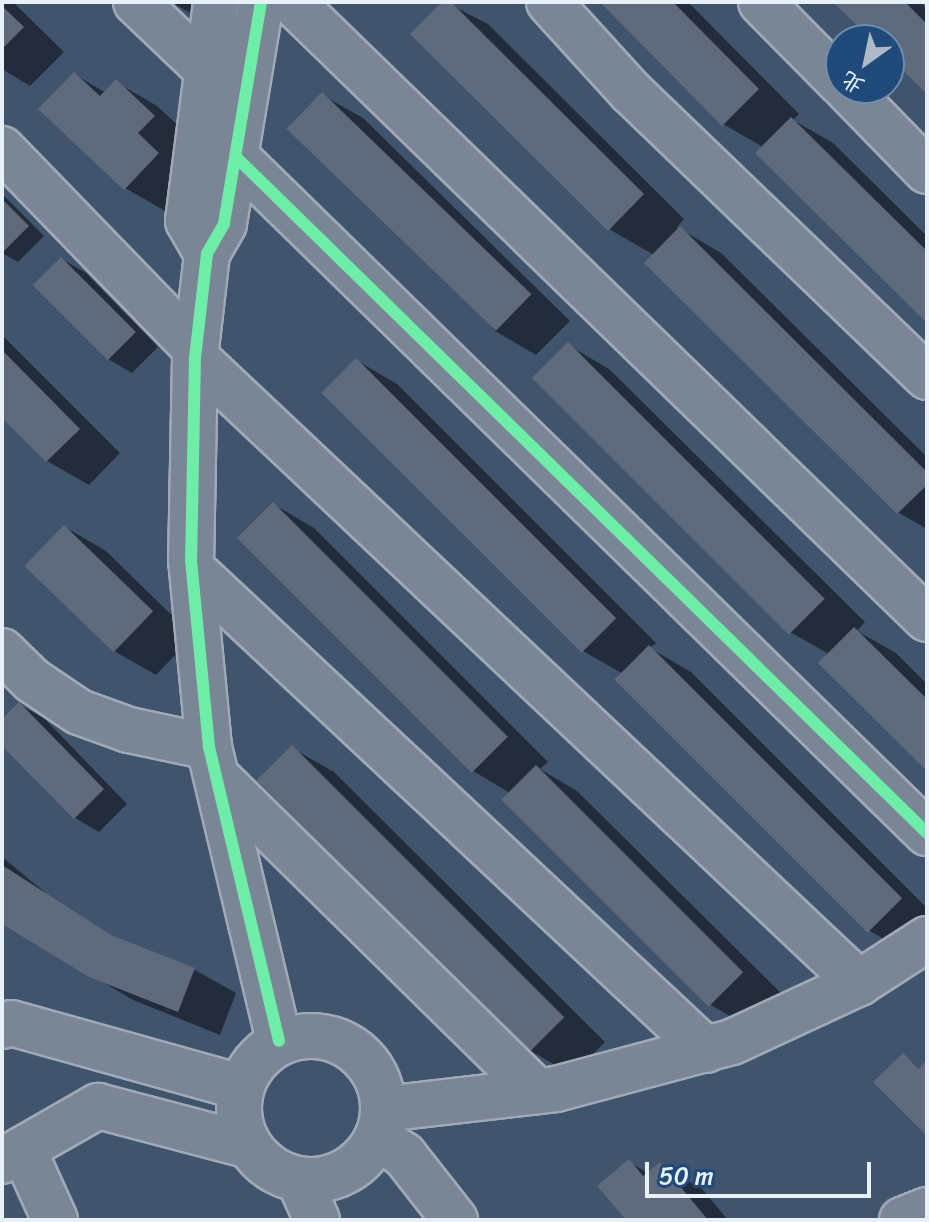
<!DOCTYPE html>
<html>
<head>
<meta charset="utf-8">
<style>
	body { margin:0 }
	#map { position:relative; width:929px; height:1222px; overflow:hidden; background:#41546d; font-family:Sriracha,"LXGW WenKai TC",sans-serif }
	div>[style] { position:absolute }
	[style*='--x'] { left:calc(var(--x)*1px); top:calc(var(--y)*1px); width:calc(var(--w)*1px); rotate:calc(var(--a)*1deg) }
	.shadow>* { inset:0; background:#0007 }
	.building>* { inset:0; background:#606a7d; transform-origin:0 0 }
	.roads { filter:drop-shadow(2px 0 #a0aab7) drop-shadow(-2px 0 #a0aab7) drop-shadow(0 2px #a0aab7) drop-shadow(0 -2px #a0aab7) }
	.minor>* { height:44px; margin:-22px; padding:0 22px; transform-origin:22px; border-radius:22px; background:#7a8695 }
	.minor>.ring { margin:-22px; padding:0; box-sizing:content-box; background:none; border:44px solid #7a8695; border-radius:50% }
	.cycleway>* { height:12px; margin:-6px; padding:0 6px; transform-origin:6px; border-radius:6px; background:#6deda7 }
	span { translate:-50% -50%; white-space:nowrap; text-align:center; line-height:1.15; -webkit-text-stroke:7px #1f4a7a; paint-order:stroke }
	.frame { position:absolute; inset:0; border:4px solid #e8f1f8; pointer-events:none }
	.north { position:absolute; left:825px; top:24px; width:80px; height:80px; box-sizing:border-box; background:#1f4a7a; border:2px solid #6f8dac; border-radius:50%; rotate:213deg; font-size:22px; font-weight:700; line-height:32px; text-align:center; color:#e8f1f8 }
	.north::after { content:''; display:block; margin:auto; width:28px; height:36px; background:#aebac7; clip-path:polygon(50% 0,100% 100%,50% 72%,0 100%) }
	.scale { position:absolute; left:645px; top:1162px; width:226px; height:36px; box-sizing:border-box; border:4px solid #e8f1f8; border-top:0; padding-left:10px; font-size:24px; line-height:28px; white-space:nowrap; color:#e8f1f8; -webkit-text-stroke:6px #1f4a7a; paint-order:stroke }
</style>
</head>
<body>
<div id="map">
	<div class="shadow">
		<div style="clip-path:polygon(2px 2px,13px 2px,64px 52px,30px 86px,2px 69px)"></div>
		<div style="clip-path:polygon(171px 2px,204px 2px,192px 14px)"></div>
		<div style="clip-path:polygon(445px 2px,488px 24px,684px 219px,677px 227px,721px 253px,927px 457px,927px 529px,899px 513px,647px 263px,654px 255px,609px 229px)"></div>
		<div style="clip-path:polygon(603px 2px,688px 2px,799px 114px,793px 120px,833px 143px,927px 236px,927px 321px,763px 147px,723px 124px)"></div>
		<div style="clip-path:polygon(836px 2px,920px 2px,927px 9px,927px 92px,889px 54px,889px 40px,874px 40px)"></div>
		<div style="clip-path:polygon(74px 74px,106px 93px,116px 82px,157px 106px,195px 141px,199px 178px,167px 212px,125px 188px)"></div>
		<div style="clip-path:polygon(322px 95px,363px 118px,570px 321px,536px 355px,495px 331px)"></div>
		<div style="clip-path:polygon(2px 194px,44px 236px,18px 262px,2px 253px)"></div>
		<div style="clip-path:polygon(62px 259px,86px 273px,158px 347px,132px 373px,108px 359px)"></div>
		<div style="clip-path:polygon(2px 335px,120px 453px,89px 485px,47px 461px,2px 415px)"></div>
		<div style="clip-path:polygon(568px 345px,609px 369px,865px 622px,857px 631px,896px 653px,927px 684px,927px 769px,829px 654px,790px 632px)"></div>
		<div style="clip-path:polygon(356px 360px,397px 384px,656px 643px,650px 648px,691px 672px,927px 908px,927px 937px,910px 954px,868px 930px,623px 674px,583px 651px,324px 392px)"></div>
		<div style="clip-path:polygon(273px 504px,314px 528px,548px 762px,540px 769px,577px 791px,784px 996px,752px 1029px,711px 1005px,510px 793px,473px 771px)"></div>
		<div style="clip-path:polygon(65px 527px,106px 551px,193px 636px,156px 675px,114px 651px)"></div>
		<div style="clip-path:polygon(20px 705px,44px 718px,127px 804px,99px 832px,75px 818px,2px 743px,2px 722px)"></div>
		<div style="clip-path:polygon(292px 748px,334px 772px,605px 1042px,572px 1075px,531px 1051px)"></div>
		<div style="clip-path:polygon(2px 857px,58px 903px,117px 940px,195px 970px,236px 993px,220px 1035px,133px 1000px,2px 922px)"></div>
		<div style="clip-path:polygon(629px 1162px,650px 1174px,660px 1165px,702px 1189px,728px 1220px,628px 1220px)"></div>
	</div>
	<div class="building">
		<div style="clip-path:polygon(442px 2px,451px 2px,644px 194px,608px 231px,410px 34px)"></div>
		<div style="clip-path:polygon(600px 2px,673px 2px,759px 89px,722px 126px)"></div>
		<div style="clip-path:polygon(833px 2px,905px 2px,927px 24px,927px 94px,889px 57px,889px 40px,872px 40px)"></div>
		<div style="clip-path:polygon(2px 6px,24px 27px,2px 49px)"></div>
		<div style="clip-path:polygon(74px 72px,100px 96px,116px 79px,155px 116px,138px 133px,159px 153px,124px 190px,38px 109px)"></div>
		<div style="left:322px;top:92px;width:291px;height:51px;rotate:44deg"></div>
		<div style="clip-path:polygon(791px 117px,927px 251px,927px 323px,755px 153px)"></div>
		<div style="clip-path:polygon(2px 199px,29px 226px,2px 253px)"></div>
		<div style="clip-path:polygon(680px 226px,927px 472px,927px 485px,897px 514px,644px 263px)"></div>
		<div style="left:61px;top:257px;width:106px;height:40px;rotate:45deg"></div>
		<div style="left:568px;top:342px;width:363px;height:51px;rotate:45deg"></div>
		<div style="clip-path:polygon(2px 350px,80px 429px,46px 462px,2px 418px)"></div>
		<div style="left:356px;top:358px;width:368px;height:49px;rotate:45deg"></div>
		<div style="left:273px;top:502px;width:332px;height:51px;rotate:45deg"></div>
		<div style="left:64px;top:525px;width:124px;height:57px;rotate:44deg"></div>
		<div style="clip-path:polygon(854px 627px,927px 699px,927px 771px,818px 663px)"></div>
		<div style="left:649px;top:645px;width:358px;height:49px;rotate:45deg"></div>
		<div style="clip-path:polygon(19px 702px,104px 789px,74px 819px,2px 746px,2px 719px)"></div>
		<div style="left:292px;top:745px;width:385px;height:50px;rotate:45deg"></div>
		<div style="left:536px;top:765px;width:293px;height:49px;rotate:45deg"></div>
		<div style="clip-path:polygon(2px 865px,111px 935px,195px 968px,178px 1012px,89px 977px,2px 924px)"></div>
		<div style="clip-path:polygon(903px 1053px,918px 1069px,927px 1060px,927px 1136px,873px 1082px)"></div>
		<div style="clip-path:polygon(629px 1159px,643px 1176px,660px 1162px,708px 1220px,626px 1220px,597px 1186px)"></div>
	</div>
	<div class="roads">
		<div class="minor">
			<div style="--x:136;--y:2;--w:95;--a:43.7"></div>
			<div style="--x:261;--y:2;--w:225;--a:99.5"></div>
			<div style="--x:224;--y:224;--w:34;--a:120"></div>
			<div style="--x:207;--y:254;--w:104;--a:96.6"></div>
			<div style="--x:195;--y:357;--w:203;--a:91.1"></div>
			<div style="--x:191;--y:560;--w:188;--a:84.5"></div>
			<div style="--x:209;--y:747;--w:302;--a:76.6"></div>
			<div style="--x:292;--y:2;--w:885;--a:44.18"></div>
			<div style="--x:549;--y:2;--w:122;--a:47.7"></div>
			<div style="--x:631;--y:92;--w:411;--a:43.9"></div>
			<div style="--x:761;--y:2;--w:114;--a:45.4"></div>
			<div style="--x:846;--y:88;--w:116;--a:45.7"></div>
			<div style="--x:2;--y:149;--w:277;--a:45.9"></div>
			<div style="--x:236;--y:157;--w:967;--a:44.37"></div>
			<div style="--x:207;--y:254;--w:38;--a:-120"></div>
			<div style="--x:188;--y:221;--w:221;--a:-82.7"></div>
			<div style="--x:195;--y:357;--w:913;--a:43.31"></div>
			<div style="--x:192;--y:569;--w:704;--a:43.1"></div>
			<div style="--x:2;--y:651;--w:43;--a:44.1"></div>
			<div style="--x:33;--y:681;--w:55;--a:34"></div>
			<div style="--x:79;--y:712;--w:53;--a:19.8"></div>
			<div style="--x:129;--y:730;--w:82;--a:12"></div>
			<div style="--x:217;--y:777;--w:448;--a:44.5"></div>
			<div style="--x:2;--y:1026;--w:9;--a:-18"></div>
			<div style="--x:11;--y:1023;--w:238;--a:15.6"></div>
			<div class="ring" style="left:239px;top:1036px;width:100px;height:100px"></div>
			<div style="--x:384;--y:1109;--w:173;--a:-6.6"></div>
			<div style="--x:556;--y:1089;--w:182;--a:-15"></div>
			<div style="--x:732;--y:1042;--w:140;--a:-24.9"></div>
			<div style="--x:859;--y:983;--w:81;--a:-32.9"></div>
			<div style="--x:378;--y:1137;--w:32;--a:35"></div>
			<div style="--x:404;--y:1155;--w:83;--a:51.9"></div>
			<div style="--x:23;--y:1149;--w:78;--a:65.7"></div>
			<div style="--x:2;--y:1161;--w:111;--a:-29.8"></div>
			<div style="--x:98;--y:1106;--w:156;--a:14.8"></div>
			<div style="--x:299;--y:1180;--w:44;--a:65.8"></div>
			<div style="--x:902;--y:1220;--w:27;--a:-22"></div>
		</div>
	</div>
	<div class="cycleway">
		<div style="--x:261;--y:2;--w:225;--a:99.5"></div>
		<div style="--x:224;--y:224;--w:34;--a:120"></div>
		<div style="--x:207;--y:254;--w:104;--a:96.6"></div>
		<div style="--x:195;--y:357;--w:203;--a:91.1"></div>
		<div style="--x:191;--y:560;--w:188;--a:84.5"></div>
		<div style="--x:209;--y:747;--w:302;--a:76.6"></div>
		<div style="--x:236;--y:157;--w:967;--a:44.37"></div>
	</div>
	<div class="frame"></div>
	<div class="north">北</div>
	<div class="scale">50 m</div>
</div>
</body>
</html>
